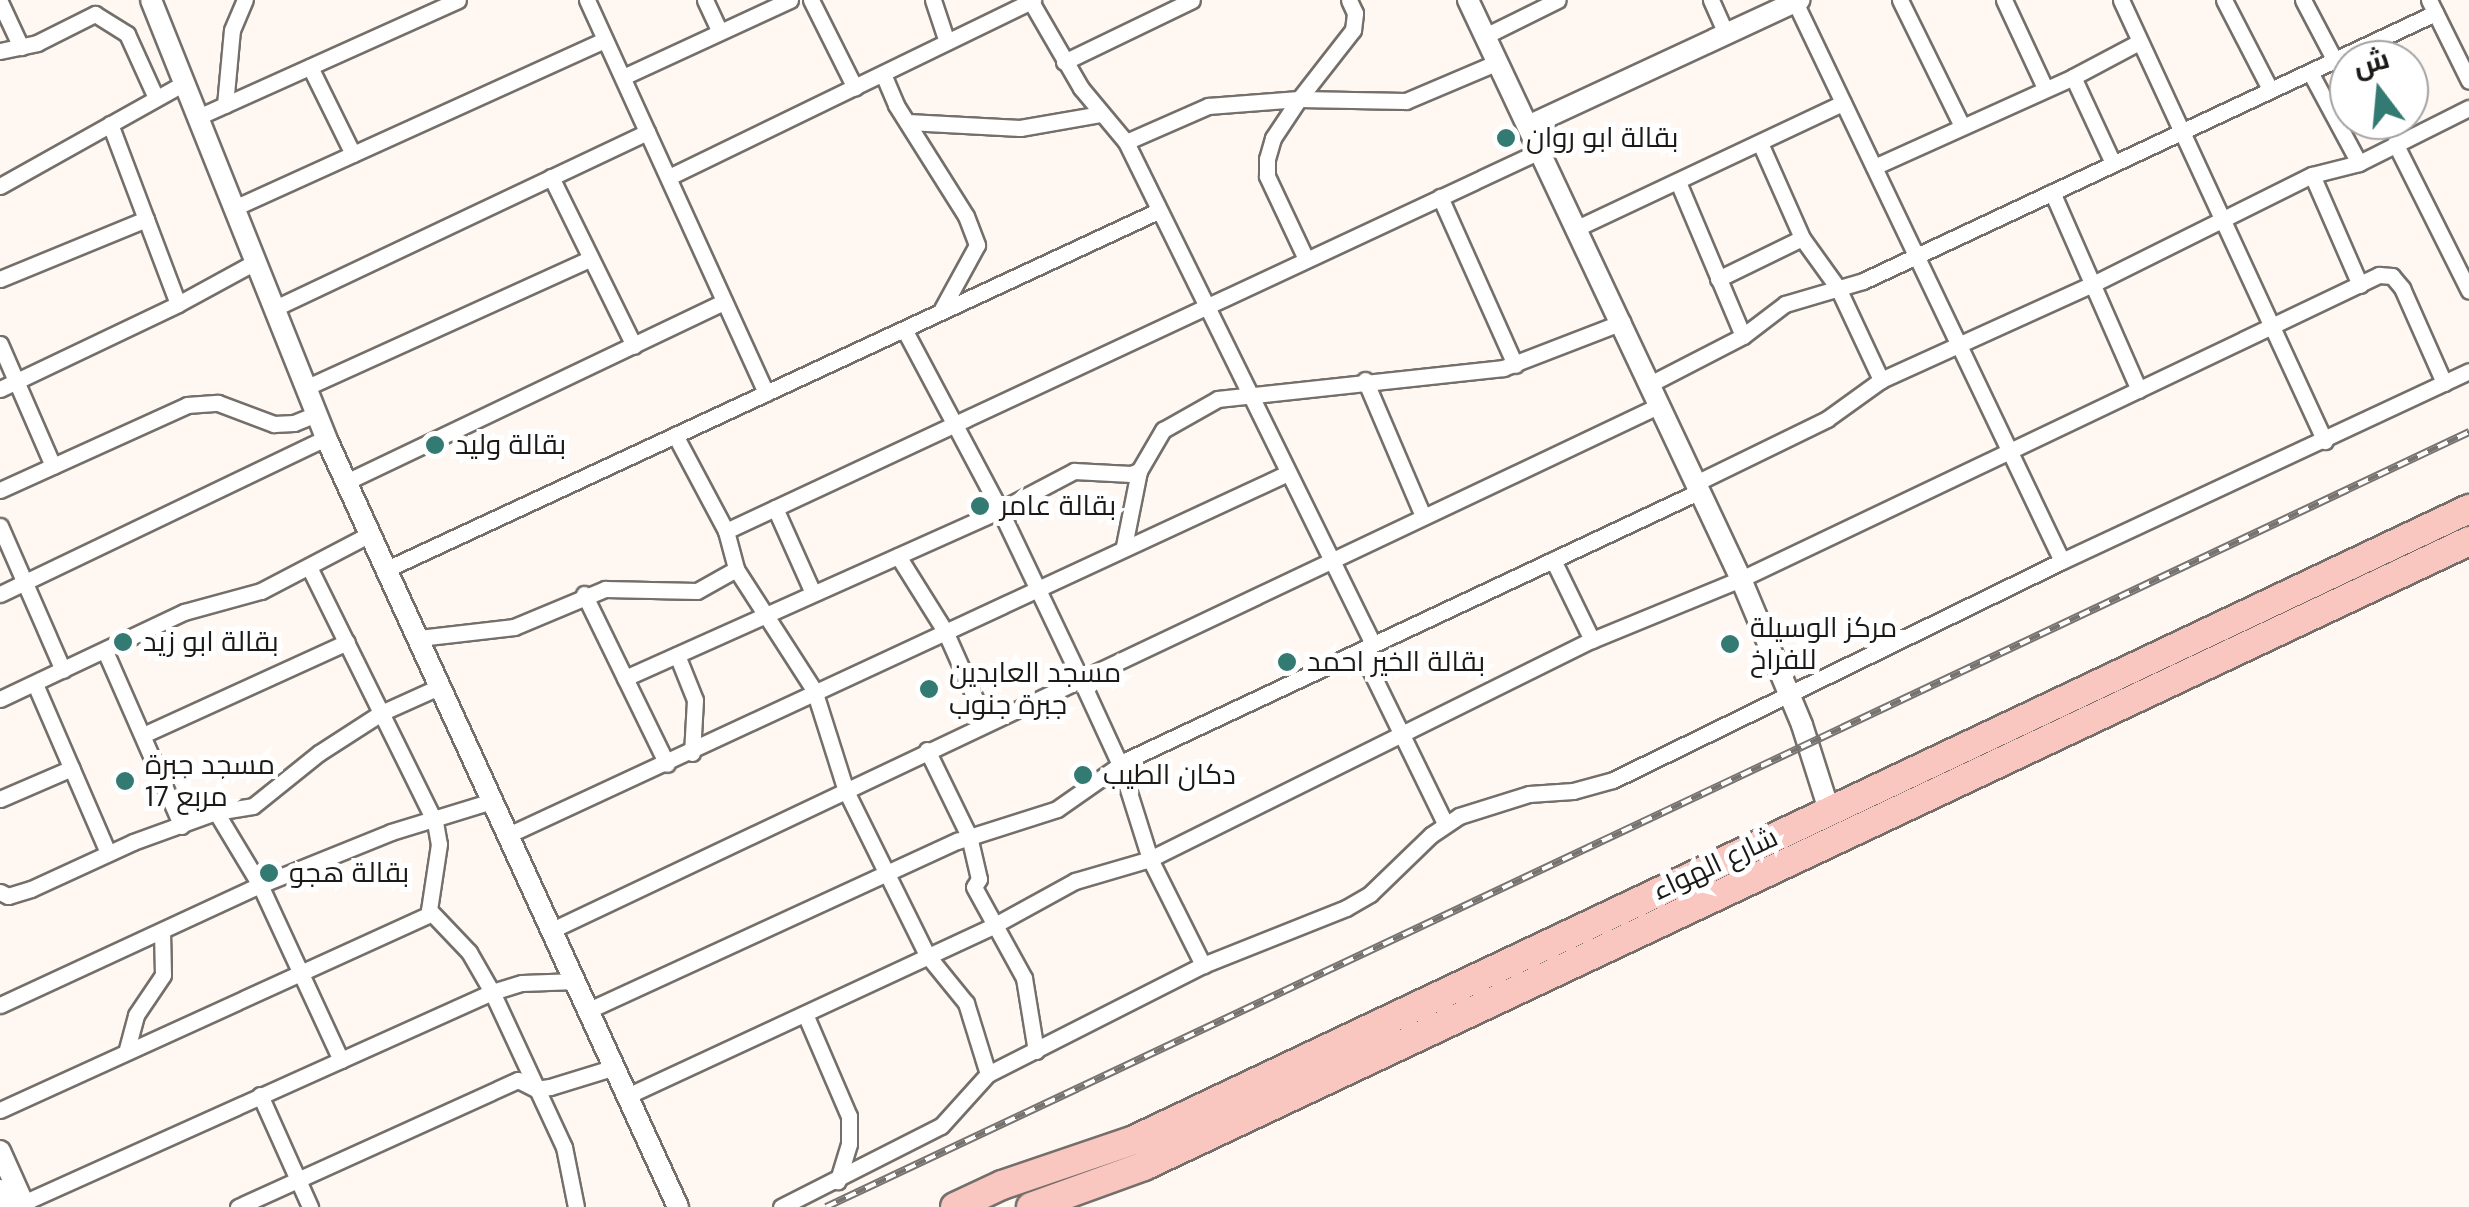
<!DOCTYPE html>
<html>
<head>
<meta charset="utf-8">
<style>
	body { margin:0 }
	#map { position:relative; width:2469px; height:1207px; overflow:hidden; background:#fef7f2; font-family:"DM Sans",Cairo,sans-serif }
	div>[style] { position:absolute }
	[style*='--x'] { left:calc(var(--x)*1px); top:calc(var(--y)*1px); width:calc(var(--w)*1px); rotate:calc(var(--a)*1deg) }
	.roads { filter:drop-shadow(2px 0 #746f6a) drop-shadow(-2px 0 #746f6a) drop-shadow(0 2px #746f6a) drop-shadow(0 -2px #746f6a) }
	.street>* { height:15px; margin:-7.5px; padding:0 7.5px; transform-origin:7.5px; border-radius:7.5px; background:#fff }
	.secondary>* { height:20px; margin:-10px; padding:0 10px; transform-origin:10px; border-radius:10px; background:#fff }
	.highway>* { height:28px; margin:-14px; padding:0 14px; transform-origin:14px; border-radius:14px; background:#f9c6c0 }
	.rail>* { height:8px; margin-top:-4px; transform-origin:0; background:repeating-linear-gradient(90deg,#fff 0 11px,#777370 0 22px); box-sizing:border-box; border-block:2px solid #777370 }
	.dots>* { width:28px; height:28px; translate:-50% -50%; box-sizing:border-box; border:5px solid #fff; border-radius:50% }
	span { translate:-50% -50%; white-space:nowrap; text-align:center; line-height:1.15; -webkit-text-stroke:10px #fff; paint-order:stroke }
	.poi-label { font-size:28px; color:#1c1a18 }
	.left { translate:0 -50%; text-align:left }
	.street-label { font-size:28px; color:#1c1a18 }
	.north { position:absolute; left:2329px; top:40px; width:100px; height:100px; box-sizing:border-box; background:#fff; border:2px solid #a4a3a3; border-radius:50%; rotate:344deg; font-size:28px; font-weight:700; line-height:40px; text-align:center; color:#1c1a18 }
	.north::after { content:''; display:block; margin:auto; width:35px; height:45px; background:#337a73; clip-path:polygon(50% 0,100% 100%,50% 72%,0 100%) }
</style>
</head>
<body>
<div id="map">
	<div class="roads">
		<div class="street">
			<div style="--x:587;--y:0;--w:432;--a:65.5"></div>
			<div style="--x:705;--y:0;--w:35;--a:65"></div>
			<div style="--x:811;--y:0;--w:98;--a:63.4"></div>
			<div style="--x:933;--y:0;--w:44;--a:71.6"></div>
			<div style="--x:1030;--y:0;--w:102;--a:59.9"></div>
			<div style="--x:1081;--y:88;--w:70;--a:50.2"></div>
			<div style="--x:1126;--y:142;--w:559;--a:63.8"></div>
			<div style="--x:1711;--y:0;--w:37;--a:66"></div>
			<div style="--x:1900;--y:0;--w:140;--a:63.8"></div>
			<div style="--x:2004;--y:0;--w:97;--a:65"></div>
			<div style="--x:2121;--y:0;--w:486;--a:65.2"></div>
			<div style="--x:2224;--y:0;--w:100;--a:62.7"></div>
			<div style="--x:2303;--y:0;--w:67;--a:62.3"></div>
			<div style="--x:2429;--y:0;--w:90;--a:63.7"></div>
			<div style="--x:0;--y:2;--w:50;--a:65"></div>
			<div style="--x:1795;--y:2;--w:619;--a:64.47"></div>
			<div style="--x:1485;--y:36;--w:81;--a:-26.3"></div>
			<div style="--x:0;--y:51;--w:38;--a:-12"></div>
			<div style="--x:37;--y:43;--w:65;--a:-26.6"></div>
			<div style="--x:95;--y:14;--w:38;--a:32"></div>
			<div style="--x:127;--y:34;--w:70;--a:65.6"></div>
			<div style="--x:1064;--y:62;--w:142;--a:-25.8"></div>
			<div style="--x:310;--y:67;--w:97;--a:63.7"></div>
			<div style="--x:2310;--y:72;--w:103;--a:61.7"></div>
			<div style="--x:883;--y:74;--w:34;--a:67"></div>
			<div style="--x:896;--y:105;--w:131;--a:57.8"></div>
			<div style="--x:966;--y:216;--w:31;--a:69"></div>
			<div style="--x:977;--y:245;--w:73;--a:118.7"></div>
			<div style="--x:623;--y:77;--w:184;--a:-24.8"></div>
			<div style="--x:2073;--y:77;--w:95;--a:65.1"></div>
			<div style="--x:225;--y:105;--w:75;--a:-84.7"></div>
			<div style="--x:232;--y:30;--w:33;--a:-67"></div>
			<div style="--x:198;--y:117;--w:285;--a:-24.2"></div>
			<div style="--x:908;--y:122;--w:112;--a:3.1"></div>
			<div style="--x:1020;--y:128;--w:81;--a:-9.9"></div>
			<div style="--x:110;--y:124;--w:192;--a:69.3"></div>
			<div style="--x:1126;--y:142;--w:90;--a:-23.7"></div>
			<div style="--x:1208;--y:106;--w:91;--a:-4.4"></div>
			<div style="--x:1299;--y:99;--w:107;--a:1.1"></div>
			<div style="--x:1406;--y:101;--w:100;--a:-23"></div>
			<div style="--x:1760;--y:143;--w:104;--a:66.1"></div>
			<div style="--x:1802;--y:238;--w:62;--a:54.2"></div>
			<div style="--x:1838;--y:288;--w:102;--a:64.9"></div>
			<div style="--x:2395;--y:143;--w:165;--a:63.4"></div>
			<div style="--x:1874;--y:167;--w:218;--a:-24.3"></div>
			<div style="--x:2073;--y:77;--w:75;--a:-27.9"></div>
			<div style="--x:2312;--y:175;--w:120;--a:66.4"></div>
			<div style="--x:551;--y:177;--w:188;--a:63.8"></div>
			<div style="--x:669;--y:177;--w:405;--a:-25.9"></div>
			<div style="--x:1678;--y:182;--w:167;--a:67.1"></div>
			<div style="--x:0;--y:186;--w:211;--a:-29.2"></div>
			<div style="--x:2052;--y:192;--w:216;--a:66.3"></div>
			<div style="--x:1440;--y:197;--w:184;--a:65.9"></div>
			<div style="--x:234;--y:208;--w:407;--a:-24.4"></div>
			<div style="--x:1577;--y:228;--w:294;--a:-25.2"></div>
			<div style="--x:1306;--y:259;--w:92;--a:-115.2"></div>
			<div style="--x:1267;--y:176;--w:17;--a:-90"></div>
			<div style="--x:1267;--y:159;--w:22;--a:-74"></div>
			<div style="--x:1273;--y:138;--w:47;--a:-56.3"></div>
			<div style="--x:1299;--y:99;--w:88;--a:-52"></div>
			<div style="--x:1353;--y:30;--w:17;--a:-83"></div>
			<div style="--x:1355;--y:13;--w:14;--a:-115"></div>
			<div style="--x:0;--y:279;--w:158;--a:-22.3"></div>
			<div style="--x:1718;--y:279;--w:93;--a:-26"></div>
			<div style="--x:273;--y:309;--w:414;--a:-25.3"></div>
			<div style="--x:905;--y:331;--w:203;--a:62"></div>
			<div style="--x:1000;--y:510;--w:188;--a:64.5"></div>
			<div style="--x:1081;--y:680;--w:96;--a:65.3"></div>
			<div style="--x:1121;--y:767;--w:96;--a:72.5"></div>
			<div style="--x:1150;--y:859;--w:119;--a:63.4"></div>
			<div style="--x:0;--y:344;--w:133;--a:66.5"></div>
			<div style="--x:1365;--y:380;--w:148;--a:66.9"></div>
			<div style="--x:1650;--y:384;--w:105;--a:-27.3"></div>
			<div style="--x:1743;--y:336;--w:53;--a:-37.3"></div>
			<div style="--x:1785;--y:304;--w:81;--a:-16.4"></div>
			<div style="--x:1863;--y:281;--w:632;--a:-25.1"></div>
			<div style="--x:305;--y:388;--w:312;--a:-24.4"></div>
			<div style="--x:0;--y:389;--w:197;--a:-25.5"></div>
			<div style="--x:178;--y:304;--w:88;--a:-28.6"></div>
			<div style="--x:675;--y:435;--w:109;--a:62"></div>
			<div style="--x:726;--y:531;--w:39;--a:75"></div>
			<div style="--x:736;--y:569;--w:144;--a:57.2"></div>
			<div style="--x:814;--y:690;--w:106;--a:72.4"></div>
			<div style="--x:846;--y:791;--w:183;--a:63.7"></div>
			<div style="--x:927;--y:955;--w:62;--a:50.9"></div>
			<div style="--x:966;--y:1003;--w:74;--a:72.8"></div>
			<div style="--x:346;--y:482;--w:419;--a:-25.5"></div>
			<div style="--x:1696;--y:483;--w:146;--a:-26"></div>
			<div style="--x:1827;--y:419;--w:67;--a:-35.8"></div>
			<div style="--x:1881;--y:380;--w:233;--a:-24.4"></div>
			<div style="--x:2093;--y:284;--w:245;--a:-26.5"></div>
			<div style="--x:2312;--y:175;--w:49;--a:-14.3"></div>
			<div style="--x:2359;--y:163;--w:123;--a:-26.6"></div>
			<div style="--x:0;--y:490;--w:205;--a:-24.4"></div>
			<div style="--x:187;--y:405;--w:31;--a:-4"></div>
			<div style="--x:218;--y:403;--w:60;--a:20.6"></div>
			<div style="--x:274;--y:424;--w:20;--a:-3"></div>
			<div style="--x:294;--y:423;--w:24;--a:-22"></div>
			<div style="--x:775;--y:508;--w:93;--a:65.9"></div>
			<div style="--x:0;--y:526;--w:157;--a:66.4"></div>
			<div style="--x:726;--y:531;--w:901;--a:-25.03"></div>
			<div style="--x:1124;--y:546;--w:76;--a:-78.7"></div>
			<div style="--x:898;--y:556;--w:89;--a:57.9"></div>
			<div style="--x:945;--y:631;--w:98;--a:66"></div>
			<div style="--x:1553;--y:560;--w:89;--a:64"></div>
			<div style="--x:310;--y:569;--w:282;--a:63.7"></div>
			<div style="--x:435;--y:822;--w:22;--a:80"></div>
			<div style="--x:439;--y:844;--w:67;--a:98.6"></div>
			<div style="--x:429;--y:910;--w:58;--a:46.4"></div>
			<div style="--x:469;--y:952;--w:46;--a:60.1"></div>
			<div style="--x:492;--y:992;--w:171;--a:65.1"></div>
			<div style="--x:564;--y:1147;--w:61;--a:78.7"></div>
			<div style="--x:387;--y:569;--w:850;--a:-24.91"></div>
			<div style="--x:0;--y:594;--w:361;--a:-25.6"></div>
			<div style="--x:584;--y:594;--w:189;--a:64"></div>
			<div style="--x:419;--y:638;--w:96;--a:-6.6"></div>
			<div style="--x:514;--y:627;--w:99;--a:-22.7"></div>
			<div style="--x:605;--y:589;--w:92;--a:1.2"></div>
			<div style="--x:697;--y:591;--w:45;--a:-29.4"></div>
			<div style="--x:105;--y:651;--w:191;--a:66.3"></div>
			<div style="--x:1361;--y:651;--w:191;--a:64"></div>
			<div style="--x:677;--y:655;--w:48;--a:68.2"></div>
			<div style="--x:695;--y:700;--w:53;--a:93.2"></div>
			<div style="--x:625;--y:678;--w:411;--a:-24.1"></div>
			<div style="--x:1000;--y:510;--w:84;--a:-27.8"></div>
			<div style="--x:1074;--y:471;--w:57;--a:3"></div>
			<div style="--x:1131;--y:474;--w:9;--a:-21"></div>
			<div style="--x:1139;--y:471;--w:48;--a:-59.7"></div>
			<div style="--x:1163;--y:430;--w:63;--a:-29.4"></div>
			<div style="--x:1218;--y:399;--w:287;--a:-6.2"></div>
			<div style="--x:1503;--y:368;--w:128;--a:-21.1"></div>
			<div style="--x:35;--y:684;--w:184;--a:66.6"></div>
			<div style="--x:0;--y:699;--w:204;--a:-25.3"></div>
			<div style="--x:184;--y:612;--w:80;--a:-15.3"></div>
			<div style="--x:261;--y:591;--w:123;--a:-27.6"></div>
			<div style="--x:143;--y:735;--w:224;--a:-24.5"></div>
			<div style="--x:927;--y:750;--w:96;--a:64"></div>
			<div style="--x:969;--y:836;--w:44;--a:76.9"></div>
			<div style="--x:979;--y:879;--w:9;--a:122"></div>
			<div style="--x:974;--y:887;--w:104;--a:61.2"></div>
			<div style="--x:1024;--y:978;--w:74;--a:80.7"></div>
			<div style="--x:0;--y:799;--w:78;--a:-23.3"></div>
			<div style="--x:216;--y:812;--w:85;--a:58.9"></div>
			<div style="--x:260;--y:885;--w:193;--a:65.2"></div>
			<div style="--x:508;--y:835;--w:860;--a:-24.9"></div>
			<div style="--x:0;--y:892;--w:9;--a:27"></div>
			<div style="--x:8;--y:896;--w:24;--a:-17"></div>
			<div style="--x:31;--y:889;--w:112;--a:-24.7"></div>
			<div style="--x:133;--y:842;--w:88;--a:-19.9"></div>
			<div style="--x:216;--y:812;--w:37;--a:-9"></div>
			<div style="--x:253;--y:806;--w:85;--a:-38.8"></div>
			<div style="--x:319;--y:753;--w:74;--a:-32.8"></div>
			<div style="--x:381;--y:713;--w:66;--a:-24.2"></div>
			<div style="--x:552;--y:930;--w:1226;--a:-25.35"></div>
			<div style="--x:0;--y:1005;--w:286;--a:-24.8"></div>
			<div style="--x:260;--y:885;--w:141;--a:-22"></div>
			<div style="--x:391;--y:832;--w:106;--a:-17.1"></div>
			<div style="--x:589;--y:1010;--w:405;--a:-24.7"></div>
			<div style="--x:957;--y:841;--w:105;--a:-17.7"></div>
			<div style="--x:1057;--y:809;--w:85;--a:-35"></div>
			<div style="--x:1127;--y:760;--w:633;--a:-25.15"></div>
			<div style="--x:805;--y:1014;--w:111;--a:66.7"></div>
			<div style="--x:849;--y:1116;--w:28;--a:90"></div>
			<div style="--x:849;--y:1144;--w:39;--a:107"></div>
			<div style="--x:127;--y:1049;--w:35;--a:-75"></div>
			<div style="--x:136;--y:1015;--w:48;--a:-56"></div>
			<div style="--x:163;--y:975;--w:44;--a:-91.3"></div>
			<div style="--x:260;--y:1095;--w:123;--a:65.9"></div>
			<div style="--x:627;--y:1096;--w:404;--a:-24.9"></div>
			<div style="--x:993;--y:926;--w:94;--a:-28.8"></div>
			<div style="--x:1075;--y:881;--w:78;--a:-16.3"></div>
			<div style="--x:1150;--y:859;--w:493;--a:-26.4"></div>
			<div style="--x:1592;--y:640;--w:161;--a:-22.3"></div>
			<div style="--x:1741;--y:579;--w:707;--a:-25.48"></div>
			<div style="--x:2379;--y:275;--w:13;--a:4"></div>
			<div style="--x:2392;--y:276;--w:16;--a:50"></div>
			<div style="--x:2402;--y:288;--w:104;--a:66.1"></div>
			<div style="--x:0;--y:1110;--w:473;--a:-24.5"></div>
			<div style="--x:23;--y:1203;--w:514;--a:-24.22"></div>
			<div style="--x:492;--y:992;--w:31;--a:-17"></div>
			<div style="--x:522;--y:983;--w:54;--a:-2.1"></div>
			<div style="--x:238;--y:1207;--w:307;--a:-24.4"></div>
			<div style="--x:518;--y:1080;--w:20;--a:27"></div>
			<div style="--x:536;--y:1089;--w:14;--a:-8"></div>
			<div style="--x:550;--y:1087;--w:68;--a:-17.1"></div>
			<div style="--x:781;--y:1207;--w:179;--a:-26.9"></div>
			<div style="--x:941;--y:1126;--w:70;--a:-47.9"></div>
			<div style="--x:988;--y:1074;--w:241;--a:-26.9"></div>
			<div style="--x:1203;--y:965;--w:154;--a:-21.7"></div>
			<div style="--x:1346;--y:908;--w:28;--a:-30"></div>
			<div style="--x:1370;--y:894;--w:85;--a:-44"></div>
			<div style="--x:1431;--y:835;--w:34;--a:-34"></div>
			<div style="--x:1459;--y:816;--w:73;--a:-17.4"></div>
			<div style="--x:1529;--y:794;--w:44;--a:-3.9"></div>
			<div style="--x:1573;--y:791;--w:41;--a:-15.4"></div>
			<div style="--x:1613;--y:780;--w:500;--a:-26"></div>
			<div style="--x:2062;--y:561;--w:449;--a:-25"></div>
		</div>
		<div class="secondary">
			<div style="--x:151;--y:0;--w:472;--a:68.2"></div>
			<div style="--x:326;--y:438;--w:846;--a:65.4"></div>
			<div style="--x:1468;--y:0;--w:640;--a:64.76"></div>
			<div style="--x:1741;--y:579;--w:158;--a:67.3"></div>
			<div style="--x:1802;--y:725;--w:89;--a:72.4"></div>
			<div style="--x:1530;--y:125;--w:297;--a:-24.9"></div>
			<div style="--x:0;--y:1151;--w:61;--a:65.9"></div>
			<div style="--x:0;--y:1190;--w:19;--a:65"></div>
		</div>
		<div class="highway">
			<div style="--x:955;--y:1207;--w:52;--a:-25.1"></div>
			<div style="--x:1002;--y:1185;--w:139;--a:-18.8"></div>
			<div style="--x:1134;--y:1140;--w:1477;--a:-25.3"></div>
			<div style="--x:1031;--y:1207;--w:120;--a:-19.9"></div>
			<div style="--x:1144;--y:1166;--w:1465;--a:-25.25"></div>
		</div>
	</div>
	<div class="rail">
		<div style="--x:826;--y:1207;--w:1817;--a:-25.25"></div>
	</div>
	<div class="dots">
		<div style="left:1506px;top:138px;background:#337a73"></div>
		<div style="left:435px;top:445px;background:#337a73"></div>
		<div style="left:980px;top:506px;background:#337a73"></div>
		<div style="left:123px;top:642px;background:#337a73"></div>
		<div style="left:1730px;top:644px;background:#337a73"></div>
		<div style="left:1287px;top:662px;background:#337a73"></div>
		<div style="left:929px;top:689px;background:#337a73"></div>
		<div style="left:1083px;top:775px;background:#337a73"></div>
		<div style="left:125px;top:781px;background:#337a73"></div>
		<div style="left:269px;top:873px;background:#337a73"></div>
	</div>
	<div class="poi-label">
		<span class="left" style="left:1526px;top:138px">بقالة ابو روان</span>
		<span class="left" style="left:455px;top:445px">بقالة وليد</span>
		<span class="left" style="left:1000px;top:506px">بقالة عامر</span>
		<span class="left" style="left:1750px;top:644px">مركز الوسيلة<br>للفراخ</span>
		<span class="left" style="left:143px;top:642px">بقالة ابو زيد</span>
		<span class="left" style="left:1307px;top:662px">بقالة الخير احمد</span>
		<span class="left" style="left:949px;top:689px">مسجد العابدين<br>جبرة جنوب</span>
		<span class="left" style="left:145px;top:781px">مسجد جبرة<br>مربع 17</span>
		<span class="left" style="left:1103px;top:775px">دكان الطيب</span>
		<span class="left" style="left:289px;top:873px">بقالة هجو</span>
	</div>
	<div class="street-label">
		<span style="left:1715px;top:864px;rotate:-25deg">شارع الهواء</span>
	</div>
	<div class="north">ش</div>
</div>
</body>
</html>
